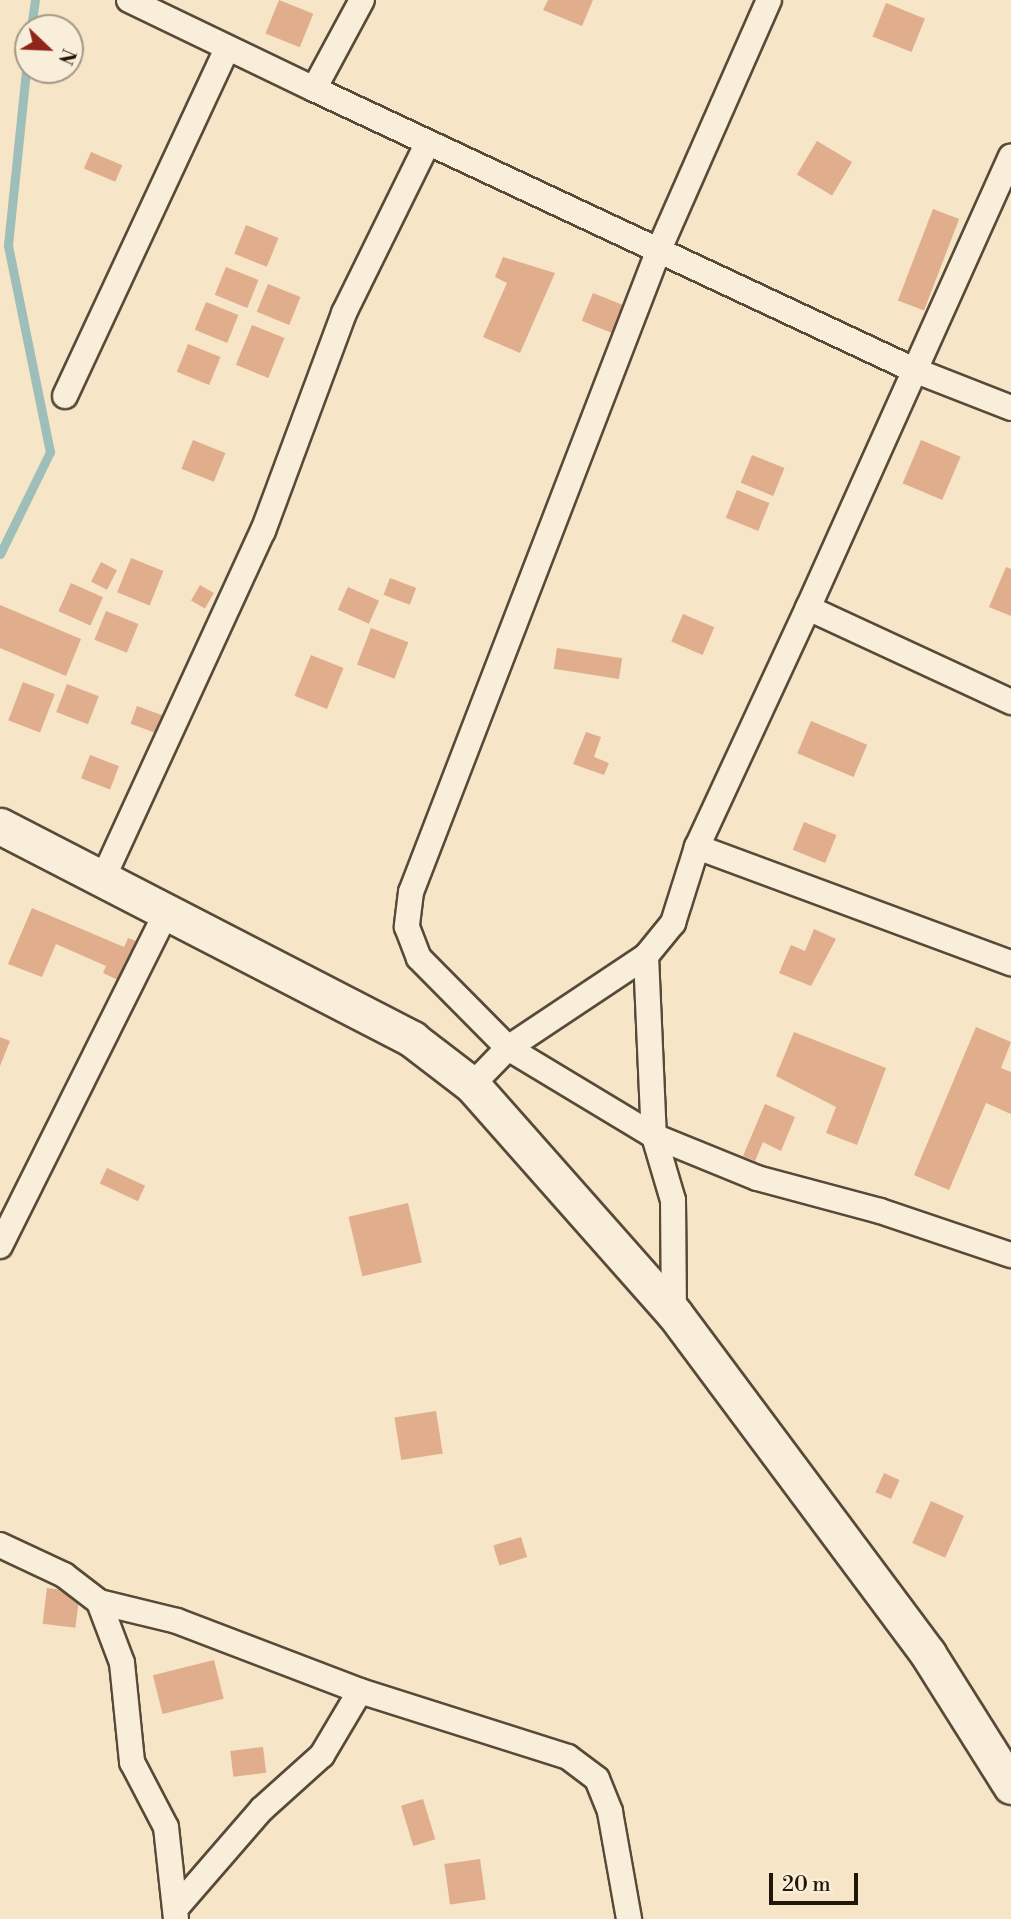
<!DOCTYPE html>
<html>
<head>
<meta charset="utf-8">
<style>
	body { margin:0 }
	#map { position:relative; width:1011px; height:1919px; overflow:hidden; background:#f6e5c6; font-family:"Libre Bodoni",serif }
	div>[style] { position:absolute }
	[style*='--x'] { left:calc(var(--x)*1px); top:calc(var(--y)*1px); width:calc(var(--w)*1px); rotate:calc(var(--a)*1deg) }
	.stream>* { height:9px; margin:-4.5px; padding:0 4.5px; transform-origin:4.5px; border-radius:4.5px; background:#9dbeb9 }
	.building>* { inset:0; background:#e0ad8d; transform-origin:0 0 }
	.roads { filter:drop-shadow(2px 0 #574a38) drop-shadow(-2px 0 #574a38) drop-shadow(0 2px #574a38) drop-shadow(0 -2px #574a38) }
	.minor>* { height:24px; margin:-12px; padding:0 12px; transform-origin:12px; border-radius:12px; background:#f9eeda }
	.secondary>* { height:35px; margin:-17.5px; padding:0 17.5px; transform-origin:17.5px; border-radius:17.5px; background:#f9eeda }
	span { translate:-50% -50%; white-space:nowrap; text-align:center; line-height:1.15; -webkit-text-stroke:5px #f9eeda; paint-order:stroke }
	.north { position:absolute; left:14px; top:14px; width:70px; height:70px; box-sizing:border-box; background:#f9eeda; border:2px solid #a39886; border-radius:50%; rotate:113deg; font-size:19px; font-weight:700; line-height:28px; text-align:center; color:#221608 }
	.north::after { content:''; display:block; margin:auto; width:24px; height:32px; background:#8f2418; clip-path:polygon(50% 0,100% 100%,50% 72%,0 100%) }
	.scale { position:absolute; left:769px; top:1873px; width:89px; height:32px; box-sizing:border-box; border:4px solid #221608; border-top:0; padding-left:9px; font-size:21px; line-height:24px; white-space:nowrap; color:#221608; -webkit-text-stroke:5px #f9eeda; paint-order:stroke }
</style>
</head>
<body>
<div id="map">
	<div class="stream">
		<div style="--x:31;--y:28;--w:28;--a:-82"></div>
		<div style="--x:0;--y:554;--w:114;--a:-63.9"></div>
		<div style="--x:50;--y:452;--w:211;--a:-101.5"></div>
		<div style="--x:8;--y:245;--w:195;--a:-84.1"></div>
	</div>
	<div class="building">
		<div style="left:279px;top:0;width:37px;height:36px;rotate:22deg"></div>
		<div style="clip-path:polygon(548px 0,593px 0,582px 26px,543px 10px)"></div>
		<div style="left:886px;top:3px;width:42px;height:36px;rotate:22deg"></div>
		<div style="left:817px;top:141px;width:41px;height:39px;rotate:31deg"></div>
		<div style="left:91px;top:152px;width:34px;height:18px;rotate:23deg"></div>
		<div style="left:933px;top:209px;width:28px;height:98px;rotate:21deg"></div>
		<div style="left:246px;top:225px;width:35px;height:31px;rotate:22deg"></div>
		<div style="clip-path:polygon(503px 257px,555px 273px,520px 353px,483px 337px,507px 283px,495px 277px)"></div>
		<div style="left:226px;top:267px;width:35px;height:30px;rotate:22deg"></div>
		<div style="left:268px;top:284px;width:35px;height:30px;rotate:22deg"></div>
		<div style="left:593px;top:293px;width:35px;height:30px;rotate:22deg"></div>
		<div style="left:206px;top:302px;width:35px;height:30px;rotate:22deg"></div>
		<div style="left:252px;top:325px;width:35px;height:43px;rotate:22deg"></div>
		<div style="left:188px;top:344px;width:35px;height:30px;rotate:22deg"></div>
		<div style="left:193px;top:440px;width:35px;height:31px;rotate:22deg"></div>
		<div style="left:921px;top:440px;width:43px;height:47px;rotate:23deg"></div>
		<div style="left:752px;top:455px;width:35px;height:30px;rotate:22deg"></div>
		<div style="left:737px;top:490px;width:35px;height:30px;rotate:22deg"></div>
		<div style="left:131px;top:558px;width:35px;height:37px;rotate:22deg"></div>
		<div style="left:101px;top:562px;width:18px;height:22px;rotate:27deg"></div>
		<div style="clip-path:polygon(1006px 567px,1011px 569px,1011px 616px,989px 607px)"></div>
		<div style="left:390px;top:578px;width:28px;height:18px;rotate:21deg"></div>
		<div style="left:71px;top:583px;width:35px;height:31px;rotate:24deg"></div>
		<div style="left:200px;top:585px;width:16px;height:18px;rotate:30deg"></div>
		<div style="left:348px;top:587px;width:34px;height:25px;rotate:24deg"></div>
		<div style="clip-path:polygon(0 605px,81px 639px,66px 676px,0 648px)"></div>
		<div style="left:106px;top:611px;width:35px;height:31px;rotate:22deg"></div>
		<div style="left:683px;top:614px;width:34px;height:30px;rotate:23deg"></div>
		<div style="left:371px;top:628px;width:40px;height:39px;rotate:21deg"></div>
		<div style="left:557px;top:648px;width:66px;height:21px;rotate:9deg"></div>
		<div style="left:311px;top:655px;width:35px;height:44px;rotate:22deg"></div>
		<div style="left:23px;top:682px;width:34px;height:41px;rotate:21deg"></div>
		<div style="left:67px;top:684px;width:34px;height:30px;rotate:21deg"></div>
		<div style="left:137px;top:706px;width:27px;height:19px;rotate:20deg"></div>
		<div style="left:811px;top:721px;width:61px;height:35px;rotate:23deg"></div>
		<div style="clip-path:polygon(586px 732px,601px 737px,594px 757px,609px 763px,604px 775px,573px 764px)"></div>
		<div style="left:90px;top:755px;width:31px;height:25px;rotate:21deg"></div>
		<div style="left:804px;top:822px;width:35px;height:30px;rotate:22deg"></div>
		<div style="clip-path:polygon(32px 908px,124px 947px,128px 938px,136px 941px,118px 980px,103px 973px,106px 966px,56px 944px,42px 977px,8px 964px)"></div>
		<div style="clip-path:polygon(814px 929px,836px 939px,811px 986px,779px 973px,791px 945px,805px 951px)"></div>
		<div style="clip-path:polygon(976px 1027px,1011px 1042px,1001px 1068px,1011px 1072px,1011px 1114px,986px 1103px,949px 1190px,914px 1175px)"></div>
		<div style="clip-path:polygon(794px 1032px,886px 1068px,857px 1145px,826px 1133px,836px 1107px,776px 1076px)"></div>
		<div style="clip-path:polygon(0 1037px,10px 1041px,0 1066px)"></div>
		<div style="clip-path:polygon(765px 1104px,795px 1117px,781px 1151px,763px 1142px,755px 1161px,743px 1156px)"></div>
		<div style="left:107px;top:1168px;width:42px;height:17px;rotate:25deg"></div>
		<div style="left:408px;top:1203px;width:61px;height:61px;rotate:77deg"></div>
		<div style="left:436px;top:1411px;width:43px;height:42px;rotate:81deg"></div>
		<div style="left:884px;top:1473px;width:17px;height:21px;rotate:24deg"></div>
		<div style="left:931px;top:1501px;width:36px;height:46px;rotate:24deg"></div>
		<div style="left:521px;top:1537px;width:21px;height:29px;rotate:73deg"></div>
		<div style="left:47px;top:1588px;width:33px;height:36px;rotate:7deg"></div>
		<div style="left:214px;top:1660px;width:40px;height:63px;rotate:76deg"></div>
		<div style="left:263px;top:1747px;width:26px;height:33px;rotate:83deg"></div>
		<div style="left:423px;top:1799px;width:42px;height:23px;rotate:73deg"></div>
		<div style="left:480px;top:1859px;width:41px;height:36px;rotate:82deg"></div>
	</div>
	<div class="roads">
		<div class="minor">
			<div style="--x:129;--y:0;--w:205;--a:25.7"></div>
			<div style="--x:314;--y:89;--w:101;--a:-61.7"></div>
			<div style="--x:769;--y:0;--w:275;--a:113.8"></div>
			<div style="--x:658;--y:252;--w:686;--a:111.1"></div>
			<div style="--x:411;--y:892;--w:35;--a:97"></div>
			<div style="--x:407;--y:927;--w:33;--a:69"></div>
			<div style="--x:419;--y:958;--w:127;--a:45.3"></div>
			<div style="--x:508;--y:1048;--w:170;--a:31.1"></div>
			<div style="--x:654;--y:1136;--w:111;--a:22.2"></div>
			<div style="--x:757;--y:1178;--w:127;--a:15"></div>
			<div style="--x:880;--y:1211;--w:138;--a:18.6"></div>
			<div style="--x:314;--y:89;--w:663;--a:25.1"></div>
			<div style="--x:914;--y:370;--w:104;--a:21.4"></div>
			<div style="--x:65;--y:396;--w:383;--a:-65"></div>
			<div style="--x:808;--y:608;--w:495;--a:-65.8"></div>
			<div style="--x:697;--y:847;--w:335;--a:20.3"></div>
			<div style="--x:104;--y:876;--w:380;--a:-65.3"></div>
			<div style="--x:263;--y:531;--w:233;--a:-69.6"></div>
			<div style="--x:344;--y:313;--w:186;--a:-63.8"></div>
			<div style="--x:646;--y:956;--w:180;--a:87.5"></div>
			<div style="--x:654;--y:1136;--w:67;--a:73.5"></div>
			<div style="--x:673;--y:1200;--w:113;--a:89.5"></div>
			<div style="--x:472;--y:1085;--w:52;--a:-45.8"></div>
			<div style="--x:508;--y:1048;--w:166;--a:-33.7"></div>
			<div style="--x:646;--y:956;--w:43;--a:-50.7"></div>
			<div style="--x:673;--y:923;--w:80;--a:-72.5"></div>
			<div style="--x:697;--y:847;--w:264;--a:-65.1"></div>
			<div style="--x:808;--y:608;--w:224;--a:24.8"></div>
			<div style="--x:0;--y:1246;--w:377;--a:-63.5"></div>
			<div style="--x:0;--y:1545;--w:71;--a:25.1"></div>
			<div style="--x:64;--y:1575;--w:44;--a:37.6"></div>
			<div style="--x:99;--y:1602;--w:65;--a:69.3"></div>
			<div style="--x:122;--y:1663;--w:100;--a:84.2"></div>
			<div style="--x:132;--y:1762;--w:73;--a:62.4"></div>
			<div style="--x:166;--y:1827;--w:93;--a:83.8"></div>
			<div style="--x:99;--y:1602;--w:80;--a:13.7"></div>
			<div style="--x:177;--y:1621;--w:196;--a:20.9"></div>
			<div style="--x:360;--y:1691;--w:218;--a:17.6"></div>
			<div style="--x:568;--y:1757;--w:36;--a:37"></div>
			<div style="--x:597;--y:1779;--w:35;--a:68"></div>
			<div style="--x:610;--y:1812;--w:109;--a:79.9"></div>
			<div style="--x:177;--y:1907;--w:130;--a:-49.1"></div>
			<div style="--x:262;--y:1809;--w:81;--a:-42"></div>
			<div style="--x:322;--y:1755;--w:74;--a:-59.3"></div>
		</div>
		<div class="secondary">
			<div style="--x:0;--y:826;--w:464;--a:27.3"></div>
			<div style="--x:412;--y:1039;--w:76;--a:37.5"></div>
			<div style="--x:472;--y:1085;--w:305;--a:48.5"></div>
			<div style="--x:674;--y:1313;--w:425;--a:53.3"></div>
			<div style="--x:928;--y:1654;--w:156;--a:57.8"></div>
		</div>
	</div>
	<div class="north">N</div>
	<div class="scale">20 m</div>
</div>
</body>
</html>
